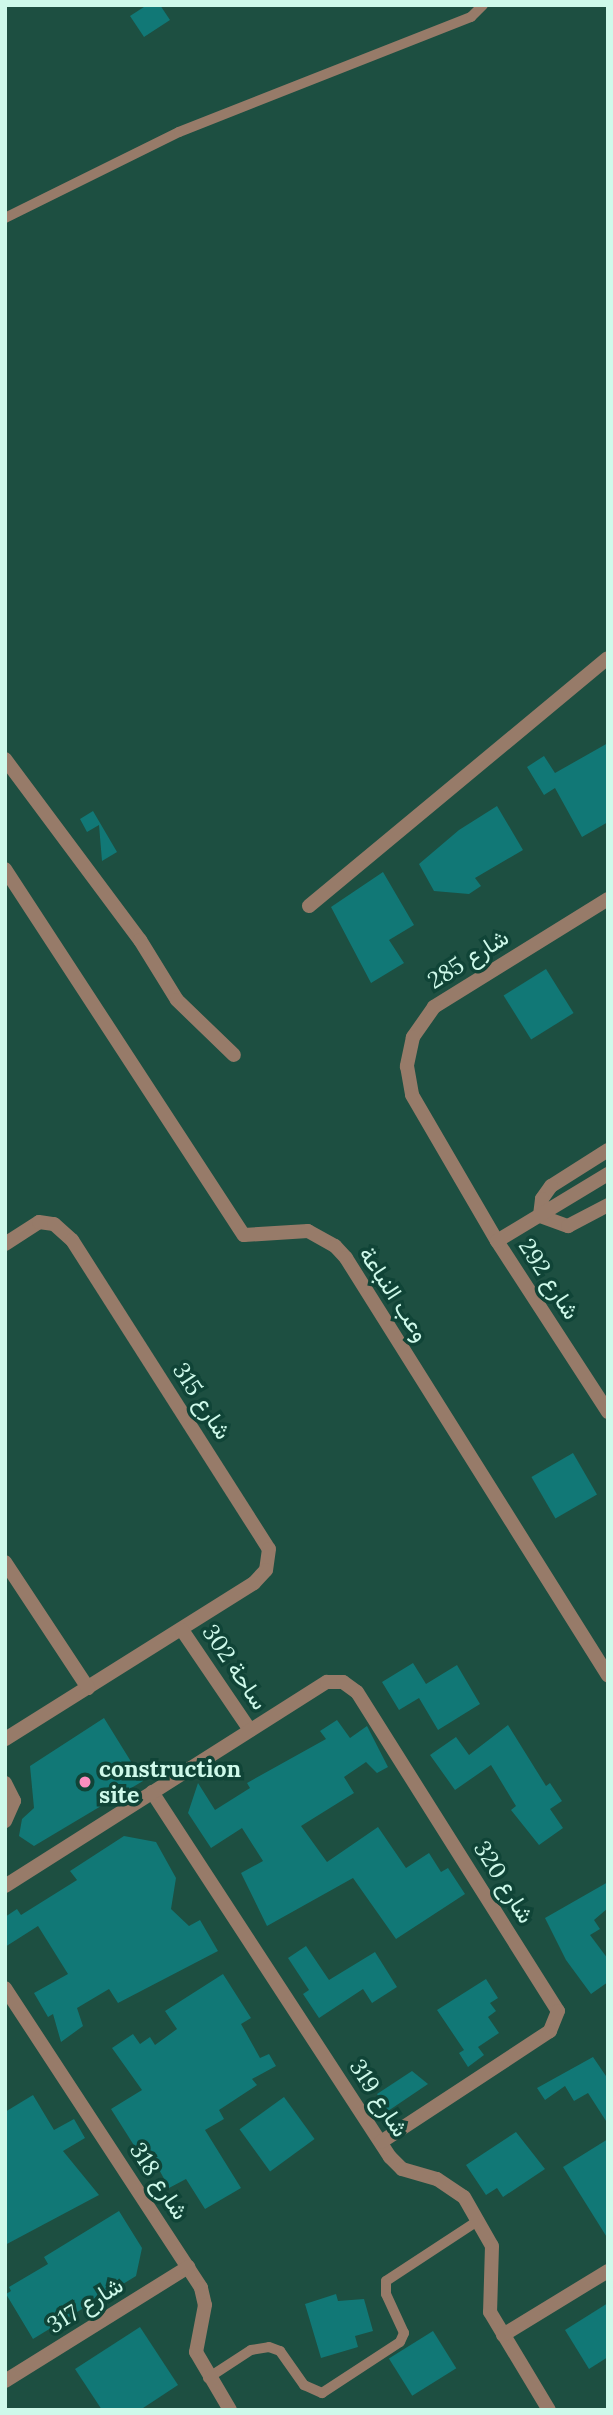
<!DOCTYPE html>
<html>
<head>
<meta charset="utf-8">
<style>
	body { margin:0 }
	#map { position:relative; width:613px; height:2415px; overflow:hidden; background:#1d4f41; font-family:Lora,Vazirmatn,serif }
	div>[style] { position:absolute }
	[style*='--x'] { left:calc(var(--x)*1px); top:calc(var(--y)*1px); width:calc(var(--w)*1px); rotate:calc(var(--a)*1deg) }
	.building>* { inset:0; background:#117876; transform-origin:0 0 }
	.service>* { height:10px; margin:-5px; padding:0 5px; transform-origin:5px; border-radius:5px; background:#977b69 }
	.minor>* { height:14px; margin:-7px; padding:0 7px; transform-origin:7px; border-radius:7px; background:#977b69 }
	.dots>* { width:19px; height:19px; translate:-50% -50%; box-sizing:border-box; border:4px solid #104437; border-radius:50% }
	span { translate:-50% -50%; white-space:nowrap; text-align:center; line-height:1.15; -webkit-text-stroke:7px #104437; paint-order:stroke }
	.street-label { font-size:23px; color:#cef9ea }
	.poi-label { font-size:23px; color:#cef9ea; font-weight:700 }
	.left { translate:0 -50%; text-align:left }
	.frame { position:absolute; inset:0; border:7px solid #cef9ea; pointer-events:none }
</style>
</head>
<body>
<div id="map">
	<div class="building">
		<div style="clip-path:polygon(147px 5px,160px 5px,170px 20px,144px 37px,130px 16px)"></div>
		<div style="clip-path:polygon(608px 743px,608px 822px,582px 837px,555px 788px,544px 795px,527px 767px,544px 756px,555px 773px)"></div>
		<div style="clip-path:polygon(497px 806px,523px 850px,475px 878px,481px 886px,469px 894px,434px 891px,419px 864px,459px 830px)"></div>
		<div style="clip-path:polygon(93px 811px,117px 852px,102px 861px,99px 825px,87px 832px,80px 819px)"></div>
		<div style="clip-path:polygon(383px 872px,414px 925px,389px 940px,404px 963px,371px 983px,331px 907px)"></div>
		<div style="left:546px;top:969px;width:52px;height:50px;rotate:58deg"></div>
		<div style="left:573px;top:1453px;width:48px;height:48px;rotate:60deg"></div>
		<div style="clip-path:polygon(413px 1663px,426px 1684px,457px 1665px,480px 1704px,438px 1730px,419px 1698px,399px 1710px,382px 1682px)"></div>
		<div style="clip-path:polygon(104px 1718px,143px 1781px,34px 1846px,19px 1836px,22px 1819px,34px 1808px,30px 1766px)"></div>
		<div style="clip-path:polygon(337px 1720px,350px 1738px,367px 1726px,388px 1767px,377px 1773px,366px 1762px,344px 1777px,354px 1793px,301px 1826px,327px 1862px,378px 1827px,406px 1868px,429px 1853px,441px 1872px,448px 1868px,465px 1894px,396px 1939px,353px 1878px,267px 1926px,241px 1873px,263px 1861px,242px 1828px,211px 1848px,188px 1813px,198px 1783px,215px 1810px,250px 1788px,247px 1783px,326px 1739px,320px 1731px)"></div>
		<div style="clip-path:polygon(508px 1725px,546px 1786px,550px 1783px,562px 1801px,550px 1809px,563px 1828px,539px 1845px,511px 1810px,516px 1806px,491px 1765px,455px 1790px,430px 1755px,456px 1737px,469px 1755px)"></div>
		<div style="clip-path:polygon(124px 1836px,156px 1842px,176px 1878px,171px 1909px,189px 1926px,200px 1920px,218px 1951px,118px 2003px,109px 1989px,77px 2008px,83px 2026px,61px 2042px,53px 2014px,48px 2017px,34px 1993px,68px 1974px,38px 1926px,5px 1947px,5px 1917px,17px 1909px,21px 1915px,77px 1880px,70px 1871px)"></div>
		<div style="clip-path:polygon(608px 1882px,608px 1908px,594px 1920px,600px 1929px,590px 1935px,608px 1959px,608px 1982px,591px 1994px,566px 1960px,545px 1918px)"></div>
		<div style="clip-path:polygon(306px 1946px,329px 1980px,375px 1952px,397px 1987px,372px 2003px,363px 1989px,319px 2018px,303px 1994px,309px 1990px,288px 1958px)"></div>
		<div style="clip-path:polygon(223px 1974px,251px 2018px,241px 2024px,260px 2058px,269px 2054px,276px 2066px,252px 2079px,257px 2085px,219px 2110px,224px 2119px,205px 2130px,241px 2188px,205px 2209px,186px 2179px,169px 2188px,155px 2162px,147px 2166px,111px 2109px,142px 2090px,112px 2048px,133px 2034px,140px 2044px,150px 2037px,155px 2045px,177px 2029px,165px 2011px)"></div>
		<div style="clip-path:polygon(486px 1979px,498px 1998px,490px 2003px,496px 2011px,488px 2017px,499px 2033px,478px 2047px,484px 2055px,468px 2067px,459px 2053px,464px 2050px,437px 2010px)"></div>
		<div style="clip-path:polygon(593px 2057px,608px 2079px,608px 2124px,588px 2093px,574px 2101px,565px 2086px,545px 2100px,537px 2088px)"></div>
		<div style="clip-path:polygon(412px 2071px,428px 2084px,388px 2111px,377px 2094px)"></div>
		<div style="clip-path:polygon(33px 2095px,54px 2130px,74px 2119px,85px 2138px,63px 2151px,99px 2195px,5px 2245px,5px 2112px)"></div>
		<div style="left:284px;top:2097px;width:52px;height:55px;rotate:54deg"></div>
		<div style="clip-path:polygon(516px 2132px,545px 2169px,503px 2197px,497px 2188px,486px 2195px,466px 2165px)"></div>
		<div style="clip-path:polygon(608px 2139px,608px 2239px,563px 2167px)"></div>
		<div style="clip-path:polygon(119px 2211px,142px 2248px,136px 2276px,33px 2339px,6px 2294px,11px 2291px,9px 2287px,48px 2264px,44px 2257px)"></div>
		<div style="clip-path:polygon(336px 2294px,338px 2301px,364px 2299px,373px 2331px,355px 2336px,358px 2347px,321px 2358px,305px 2304px)"></div>
		<div style="clip-path:polygon(608px 2303px,608px 2357px,589px 2369px,565px 2330px)"></div>
		<div style="clip-path:polygon(140px 2327px,178px 2385px,140px 2410px,102px 2410px,75px 2369px)"></div>
		<div style="left:433px;top:2331px;width:44px;height:52px;rotate:58deg"></div>
	</div>
	<div class="service">
		<div style="--x:5;--y:218;--w:194;--a:-26.3"></div>
		<div style="--x:179;--y:132;--w:314;--a:-21.5"></div>
		<div style="--x:471;--y:17;--w:17;--a:-45"></div>
		<div style="--x:208;--y:2378;--w:51;--a:-33.1"></div>
		<div style="--x:251;--y:2350;--w:18;--a:-9"></div>
		<div style="--x:269;--y:2347;--w:12;--a:20"></div>
		<div style="--x:280;--y:2351;--w:42;--a:54.8"></div>
		<div style="--x:304;--y:2385;--w:20;--a:24"></div>
		<div style="--x:322;--y:2393;--w:93;--a:-33.2"></div>
		<div style="--x:400;--y:2342;--w:10;--a:-66"></div>
		<div style="--x:404;--y:2333;--w:43;--a:-114.8"></div>
		<div style="--x:386;--y:2294;--w:13;--a:-90"></div>
		<div style="--x:386;--y:2281;--w:111;--a:-33.3"></div>
	</div>
	<div class="minor">
		<div style="--x:5;--y:759;--w:226;--a:53.3"></div>
		<div style="--x:140;--y:940;--w:70;--a:58.3"></div>
		<div style="--x:177;--y:1000;--w:79;--a:44"></div>
		<div style="--x:5;--y:869;--w:437;--a:56.9"></div>
		<div style="--x:244;--y:1235;--w:64;--a:-3.6"></div>
		<div style="--x:308;--y:1231;--w:31;--a:29"></div>
		<div style="--x:335;--y:1246;--w:16;--a:47"></div>
		<div style="--x:346;--y:1258;--w:493;--a:57.9"></div>
		<div style="--x:608;--y:899;--w:205;--a:148.2"></div>
		<div style="--x:434;--y:1007;--w:37;--a:125"></div>
		<div style="--x:413;--y:1037;--w:30;--a:102"></div>
		<div style="--x:407;--y:1066;--w:29;--a:80"></div>
		<div style="--x:412;--y:1095;--w:169;--a:59.8"></div>
		<div style="--x:497;--y:1241;--w:204;--a:57"></div>
		<div style="--x:309;--y:906;--w:388;--a:-39.7"></div>
		<div style="--x:608;--y:1150;--w:67;--a:147.7"></div>
		<div style="--x:551;--y:1186;--w:16;--a:125"></div>
		<div style="--x:542;--y:1199;--w:17;--a:97"></div>
		<div style="--x:540;--y:1216;--w:30;--a:20"></div>
		<div style="--x:568;--y:1226;--w:45;--a:-27.7"></div>
		<div style="--x:497;--y:1241;--w:130;--a:-31.1"></div>
		<div style="--x:5;--y:1244;--w:40;--a:-32.9"></div>
		<div style="--x:39;--y:1222;--w:15;--a:8"></div>
		<div style="--x:54;--y:1224;--w:24;--a:42"></div>
		<div style="--x:72;--y:1240;--w:366;--a:57.5"></div>
		<div style="--x:269;--y:1549;--w:21;--a:98"></div>
		<div style="--x:266;--y:1570;--w:18;--a:133"></div>
		<div style="--x:254;--y:1583;--w:294;--a:147.9"></div>
		<div style="--x:5;--y:1562;--w:151;--a:56.6"></div>
		<div style="--x:182;--y:1630;--w:121;--a:55.8"></div>
		<div style="--x:5;--y:1783;--w:20;--a:63"></div>
		<div style="--x:14;--y:1801;--w:22;--a:114"></div>
		<div style="--x:152;--y:1792;--w:436;--a:56.9"></div>
		<div style="--x:390;--y:2157;--w:17;--a:45"></div>
		<div style="--x:402;--y:2169;--w:36;--a:16"></div>
		<div style="--x:437;--y:2179;--w:32;--a:34"></div>
		<div style="--x:464;--y:2197;--w:56;--a:60.3"></div>
		<div style="--x:492;--y:2246;--w:66;--a:91.7"></div>
		<div style="--x:490;--y:2312;--w:114;--a:59"></div>
		<div style="--x:5;--y:1886;--w:381;--a:-32.4"></div>
		<div style="--x:327;--y:1682;--w:16;--a:0"></div>
		<div style="--x:343;--y:1682;--w:17;--a:36"></div>
		<div style="--x:357;--y:1692;--w:377;--a:57.8"></div>
		<div style="--x:558;--y:2011;--w:22;--a:112"></div>
		<div style="--x:550;--y:2031;--w:202;--a:146.7"></div>
		<div style="--x:5;--y:1988;--w:358;--a:56.8"></div>
		<div style="--x:201;--y:2288;--w:17;--a:77"></div>
		<div style="--x:205;--y:2305;--w:48;--a:100.8"></div>
		<div style="--x:196;--y:2352;--w:67;--a:59.6"></div>
		<div style="--x:503;--y:2335;--w:123;--a:-31.4"></div>
		<div style="--x:5;--y:2381;--w:216;--a:-31.9"></div>
	</div>
	<div class="dots">
		<div style="left:85px;top:1782px;background:#fd8ec0"></div>
	</div>
	<div class="street-label">
		<span style="left:468px;top:959px;rotate:-32deg">شارع 285</span>
		<span style="left:549px;top:1279px;rotate:57deg">شارع 292</span>
		<span style="left:394px;top:1294px;rotate:57deg">وعب النباعة</span>
		<span style="left:202px;top:1401px;rotate:57deg">شارع 315</span>
		<span style="left:235px;top:1667px;rotate:56deg">ساحة 302</span>
		<span style="left:504px;top:1882px;rotate:58deg">شارع 320</span>
		<span style="left:379px;top:2098px;rotate:57deg">شارع 319</span>
		<span style="left:159px;top:2181px;rotate:57deg">شارع 318</span>
		<span style="left:85px;top:2305px;rotate:-32deg">شارع 317</span>
	</div>
	<div class="poi-label">
		<span class="left" style="left:99px;top:1782px">construction<br>site</span>
	</div>
	<div class="frame"></div>
</div>
</body>
</html>
